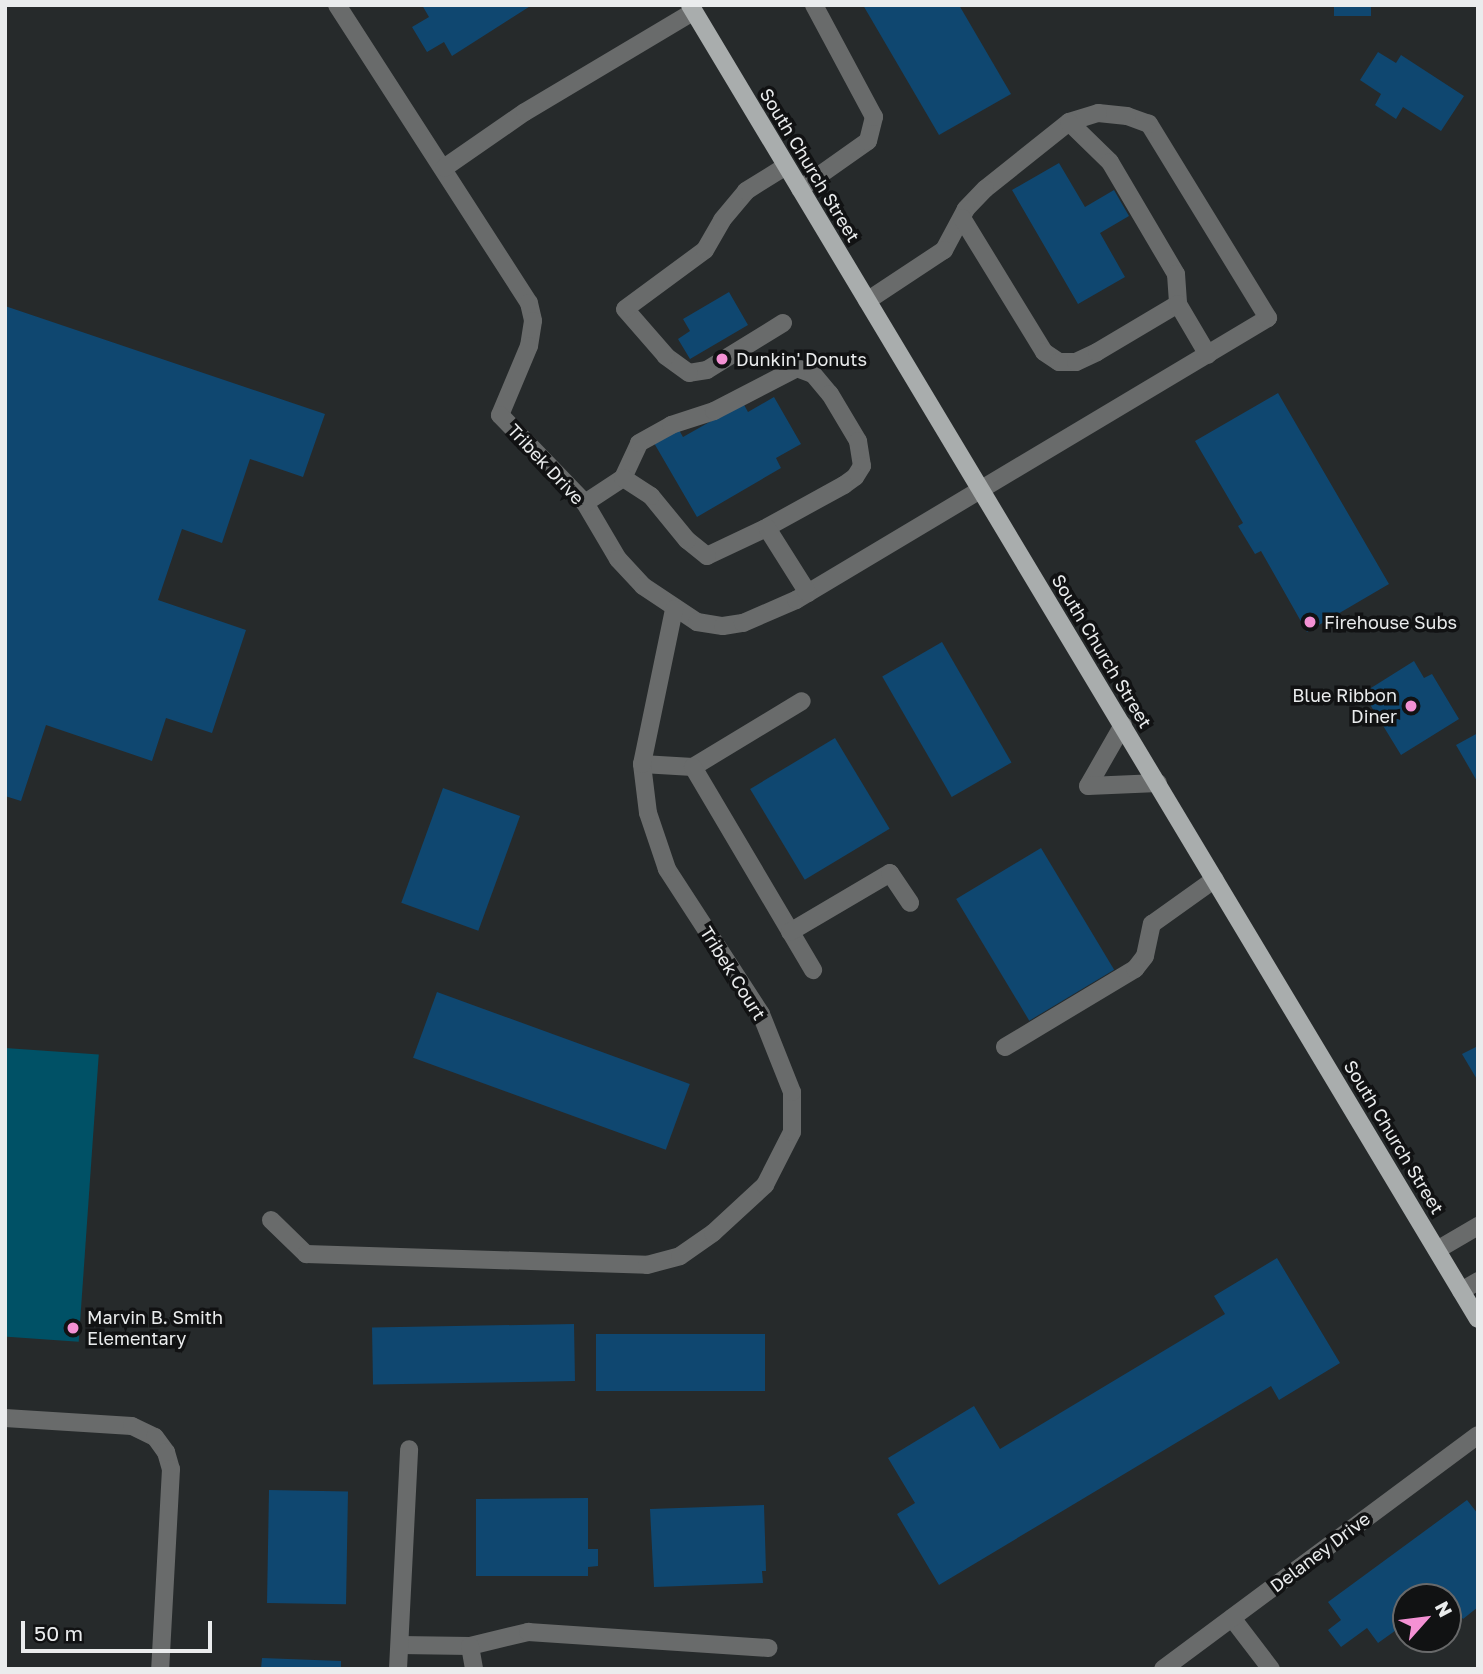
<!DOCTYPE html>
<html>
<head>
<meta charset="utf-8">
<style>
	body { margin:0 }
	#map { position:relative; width:1483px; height:1674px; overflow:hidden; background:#262a2b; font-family:"Golos Text",sans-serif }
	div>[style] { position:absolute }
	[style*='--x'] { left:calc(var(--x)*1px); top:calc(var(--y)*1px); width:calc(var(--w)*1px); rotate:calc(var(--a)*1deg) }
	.green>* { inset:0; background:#005166; transform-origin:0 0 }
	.building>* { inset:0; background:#0f4770; transform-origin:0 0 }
	.minor>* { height:18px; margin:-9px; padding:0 9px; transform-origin:9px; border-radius:9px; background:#696b6b }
	.major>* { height:18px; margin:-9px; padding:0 9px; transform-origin:9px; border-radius:9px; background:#a9adad }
	.dots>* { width:19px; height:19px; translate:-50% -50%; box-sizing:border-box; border:4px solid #111213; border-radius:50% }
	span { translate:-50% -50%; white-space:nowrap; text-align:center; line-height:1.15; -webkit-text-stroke:7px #111213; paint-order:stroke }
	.street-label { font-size:18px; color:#eaeced }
	.poi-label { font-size:18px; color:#eaeced }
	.left { translate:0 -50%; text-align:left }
	.right { translate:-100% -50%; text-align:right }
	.frame { position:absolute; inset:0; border:7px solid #eaeced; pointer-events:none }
	.north { position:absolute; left:1392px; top:1583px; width:70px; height:70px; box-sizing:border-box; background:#111213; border:2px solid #68696a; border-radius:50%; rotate:62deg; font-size:19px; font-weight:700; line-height:28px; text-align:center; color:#eaeced }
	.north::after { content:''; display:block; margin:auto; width:24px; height:32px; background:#f491d4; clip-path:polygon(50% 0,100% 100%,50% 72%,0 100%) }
	.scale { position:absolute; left:21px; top:1621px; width:191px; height:32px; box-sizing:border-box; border:4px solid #eaeced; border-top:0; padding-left:9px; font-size:21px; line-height:24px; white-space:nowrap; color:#eaeced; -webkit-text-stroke:5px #111213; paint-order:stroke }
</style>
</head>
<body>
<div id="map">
	<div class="green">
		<div style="left:5px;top:1048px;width:94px;height:288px;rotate:4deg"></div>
	</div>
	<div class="building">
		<div style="clip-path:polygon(422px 5px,532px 5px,452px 56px,444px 42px,427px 52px,412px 27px,429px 17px)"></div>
		<div style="clip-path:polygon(863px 5px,959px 5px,1011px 94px,939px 135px)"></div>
		<div style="left:1334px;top:5px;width:37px;height:11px"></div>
		<div style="clip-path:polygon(1378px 52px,1396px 63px,1401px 55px,1464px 96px,1441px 131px,1403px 107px,1396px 119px,1375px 105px,1381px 94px,1360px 80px)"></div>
		<div style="clip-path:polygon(1059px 163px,1085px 207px,1114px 190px,1129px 216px,1100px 233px,1125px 277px,1078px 304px,1012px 190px)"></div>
		<div style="clip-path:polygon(729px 292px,748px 325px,690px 359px,678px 339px,690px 331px,683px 319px)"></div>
		<div style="clip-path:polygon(5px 306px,325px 414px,303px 477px,250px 459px,222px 543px,182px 529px,158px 600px,246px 630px,212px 733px,166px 718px,152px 761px,46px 725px,21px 801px,5px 796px)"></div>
		<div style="clip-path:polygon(1278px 393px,1389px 584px,1307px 632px,1261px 551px,1255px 554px,1238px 526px,1243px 523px,1195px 441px)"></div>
		<div style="clip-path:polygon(774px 397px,801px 444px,776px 458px,781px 468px,697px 517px,654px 443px,679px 430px,683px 437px,743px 403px,748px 412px)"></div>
		<div style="left:942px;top:642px;width:139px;height:69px;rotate:60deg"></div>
		<div style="clip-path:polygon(1414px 661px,1424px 678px,1432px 674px,1459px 719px,1401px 755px,1363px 693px)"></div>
		<div style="clip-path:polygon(1478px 733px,1478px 783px,1456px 745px)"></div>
		<div style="left:835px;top:738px;width:106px;height:99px;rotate:59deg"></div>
		<div style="left:443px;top:788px;width:82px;height:122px;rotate:20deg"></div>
		<div style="left:1041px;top:848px;width:142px;height:99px;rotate:59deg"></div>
		<div style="left:437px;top:992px;width:269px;height:70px;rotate:20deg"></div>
		<div style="clip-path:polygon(1478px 1046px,1478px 1081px,1462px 1054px)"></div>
		<div style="clip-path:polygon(1277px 1258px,1340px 1363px,1279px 1400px,1271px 1386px,939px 1585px,897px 1514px,915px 1503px,888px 1458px,974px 1406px,1000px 1449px,1225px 1314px,1214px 1296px)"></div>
		<div style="left:574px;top:1324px;width:57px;height:202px;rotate:89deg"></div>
		<div style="left:765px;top:1334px;width:57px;height:169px;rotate:90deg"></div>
		<div style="left:269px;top:1490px;width:79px;height:113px;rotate:1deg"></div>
		<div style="clip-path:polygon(588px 1498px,588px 1549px,598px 1549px,598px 1566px,588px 1567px,588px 1576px,476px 1576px,476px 1499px)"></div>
		<div style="clip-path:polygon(1467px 1500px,1478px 1514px,1478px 1607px,1463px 1619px,1453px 1606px,1448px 1610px,1448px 1597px,1406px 1597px,1406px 1623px,1378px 1643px,1367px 1628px,1341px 1647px,1328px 1630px,1341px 1620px,1328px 1602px)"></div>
		<div style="clip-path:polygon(764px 1505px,766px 1571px,762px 1571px,763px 1583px,654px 1587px,650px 1509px)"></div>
		<div style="clip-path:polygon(262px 1658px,341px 1661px,341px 1669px,261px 1669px)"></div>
	</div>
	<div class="minor">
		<div style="--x:337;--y:5;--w:354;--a:57.2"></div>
		<div style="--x:529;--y:303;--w:18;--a:77"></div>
		<div style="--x:533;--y:321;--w:25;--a:99"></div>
		<div style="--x:529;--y:346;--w:75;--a:112.8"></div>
		<div style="--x:500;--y:415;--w:122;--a:46"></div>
		<div style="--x:585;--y:503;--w:65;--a:59.5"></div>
		<div style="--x:618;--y:559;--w:37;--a:47"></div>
		<div style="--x:643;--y:586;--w:65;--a:33.7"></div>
		<div style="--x:697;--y:622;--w:26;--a:9"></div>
		<div style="--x:723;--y:626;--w:20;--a:-9"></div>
		<div style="--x:743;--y:623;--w:58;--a:-23.5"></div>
		<div style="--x:796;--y:600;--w:550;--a:-30.86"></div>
		<div style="--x:1268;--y:318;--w:228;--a:-121.5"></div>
		<div style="--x:1149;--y:124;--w:23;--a:-160"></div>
		<div style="--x:1127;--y:116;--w:29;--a:-174"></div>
		<div style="--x:1098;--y:113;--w:30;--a:163"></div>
		<div style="--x:1069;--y:122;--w:107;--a:141.4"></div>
		<div style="--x:985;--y:189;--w:28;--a:134"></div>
		<div style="--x:966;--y:209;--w:47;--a:118.2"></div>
		<div style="--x:944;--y:250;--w:92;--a:146.5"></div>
		<div style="--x:1069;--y:122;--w:57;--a:44.3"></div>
		<div style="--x:1110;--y:162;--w:130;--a:59.5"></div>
		<div style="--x:1176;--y:274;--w:30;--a:86"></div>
		<div style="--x:444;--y:168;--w:98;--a:-34.7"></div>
		<div style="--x:525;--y:112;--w:196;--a:-30.8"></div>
		<div style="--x:800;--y:189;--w:83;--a:-35.2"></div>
		<div style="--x:868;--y:141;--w:25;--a:-76"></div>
		<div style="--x:874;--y:117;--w:127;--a:-118.2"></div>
		<div style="--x:962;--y:218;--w:157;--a:58.5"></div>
		<div style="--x:1044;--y:352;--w:18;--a:34"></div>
		<div style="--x:1059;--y:362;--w:17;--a:0"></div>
		<div style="--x:1076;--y:362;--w:23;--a:-25"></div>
		<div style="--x:1097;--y:352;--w:94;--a:-30.7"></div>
		<div style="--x:1178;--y:304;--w:59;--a:59.5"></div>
		<div style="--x:783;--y:323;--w:89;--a:148.3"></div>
		<div style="--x:707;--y:370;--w:18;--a:171"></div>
		<div style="--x:689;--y:373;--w:29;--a:-144"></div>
		<div style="--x:666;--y:356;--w:62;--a:-131.1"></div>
		<div style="--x:625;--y:309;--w:99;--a:-36.4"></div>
		<div style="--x:705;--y:250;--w:34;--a:-60"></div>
		<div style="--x:722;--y:220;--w:38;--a:-50"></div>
		<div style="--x:746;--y:191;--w:47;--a:-32"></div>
		<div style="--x:585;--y:503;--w:45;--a:-33.3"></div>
		<div style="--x:623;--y:478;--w:38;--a:-65"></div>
		<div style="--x:639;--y:443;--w:37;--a:-29"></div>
		<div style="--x:671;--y:425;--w:45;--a:-18"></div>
		<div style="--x:714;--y:411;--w:93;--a:-27.4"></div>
		<div style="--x:797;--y:368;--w:17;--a:21"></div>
		<div style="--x:813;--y:374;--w:26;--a:50"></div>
		<div style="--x:830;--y:394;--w:55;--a:59.2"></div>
		<div style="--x:858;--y:441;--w:25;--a:81"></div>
		<div style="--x:862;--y:466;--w:13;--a:122"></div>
		<div style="--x:855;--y:477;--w:14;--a:144"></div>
		<div style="--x:844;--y:485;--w:91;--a:151.2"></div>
		<div style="--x:764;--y:529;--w:63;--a:154.7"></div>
		<div style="--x:707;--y:556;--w:26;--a:-141"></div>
		<div style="--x:687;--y:540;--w:57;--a:-129.3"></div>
		<div style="--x:651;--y:496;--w:33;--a:-147"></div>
		<div style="--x:767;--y:528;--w:77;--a:57.8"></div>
		<div style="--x:1123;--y:725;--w:70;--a:119.8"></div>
		<div style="--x:1088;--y:786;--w:70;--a:-2.5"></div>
		<div style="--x:642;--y:764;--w:51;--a:3.4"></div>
		<div style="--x:693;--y:767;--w:127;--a:-31.2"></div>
		<div style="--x:693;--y:767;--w:236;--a:59.4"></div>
		<div style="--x:790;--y:932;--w:116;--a:-30.5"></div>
		<div style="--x:890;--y:873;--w:36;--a:56"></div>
		<div style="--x:1005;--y:1047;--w:152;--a:-31"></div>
		<div style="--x:1135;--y:969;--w:16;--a:-52"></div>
		<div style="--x:1145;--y:956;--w:33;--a:-78"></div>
		<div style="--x:1152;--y:924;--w:77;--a:-35.5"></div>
		<div style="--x:271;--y:1220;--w:49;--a:44.2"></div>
		<div style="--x:306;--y:1254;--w:341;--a:1.8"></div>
		<div style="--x:647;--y:1265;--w:34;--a:-15"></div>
		<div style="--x:680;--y:1256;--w:40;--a:-34.9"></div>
		<div style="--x:713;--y:1233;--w:71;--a:-42.7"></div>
		<div style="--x:765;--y:1185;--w:59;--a:-63"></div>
		<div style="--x:792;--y:1132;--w:40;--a:-90"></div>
		<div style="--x:792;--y:1092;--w:84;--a:-111.7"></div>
		<div style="--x:761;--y:1014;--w:173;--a:-123"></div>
		<div style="--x:667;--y:869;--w:59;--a:-108.7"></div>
		<div style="--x:648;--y:813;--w:49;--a:-97"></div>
		<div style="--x:642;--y:764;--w:158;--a:-78.3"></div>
		<div style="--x:1437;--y:1250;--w:48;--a:-30.3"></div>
		<div style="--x:1461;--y:1291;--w:20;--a:-30"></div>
		<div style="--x:5;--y:1418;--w:127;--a:3.6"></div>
		<div style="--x:132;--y:1426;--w:25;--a:26"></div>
		<div style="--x:155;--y:1437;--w:19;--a:54"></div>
		<div style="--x:166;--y:1452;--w:18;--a:74"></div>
		<div style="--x:171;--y:1469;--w:200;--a:93.1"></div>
		<div style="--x:1232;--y:1618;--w:64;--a:52.6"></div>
		<div style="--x:400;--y:1645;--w:70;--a:0.8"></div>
		<div style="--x:470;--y:1646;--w:60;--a:-13.6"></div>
		<div style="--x:528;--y:1632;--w:241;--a:3.8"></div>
		<div style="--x:470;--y:1646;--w:23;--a:80"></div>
		<div style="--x:398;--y:1669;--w:220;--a:-87.1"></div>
		<div style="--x:1163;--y:1669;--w:392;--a:-36.6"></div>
	</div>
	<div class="major">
		<div style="--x:690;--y:5;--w:1532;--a:59.05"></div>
	</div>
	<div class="dots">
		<div style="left:722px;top:359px;background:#f491d4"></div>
		<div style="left:1310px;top:622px;background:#f491d4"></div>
		<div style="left:1411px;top:706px;background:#f491d4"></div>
		<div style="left:73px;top:1328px;background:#f491d4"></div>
	</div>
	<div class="street-label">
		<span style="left:810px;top:165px;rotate:59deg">South Church Street</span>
		<span style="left:546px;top:464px;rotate:47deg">Tribek Drive</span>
		<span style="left:1102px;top:651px;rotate:59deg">South Church Street</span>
		<span style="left:733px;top:973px;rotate:58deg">Tribek Court</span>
		<span style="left:1394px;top:1137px;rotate:59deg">South Church Street</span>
		<span style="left:1320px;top:1552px;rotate:-37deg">Delaney Drive</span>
	</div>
	<div class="poi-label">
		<span class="left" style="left:736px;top:359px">Dunkin' Donuts</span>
		<span class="left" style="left:1324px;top:622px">Firehouse Subs</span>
		<span class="right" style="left:1397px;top:706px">Blue Ribbon<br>Diner</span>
		<span class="left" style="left:87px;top:1328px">Marvin B. Smith<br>Elementary</span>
	</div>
	<div class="frame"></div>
	<div class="north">N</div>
	<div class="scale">50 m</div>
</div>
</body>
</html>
